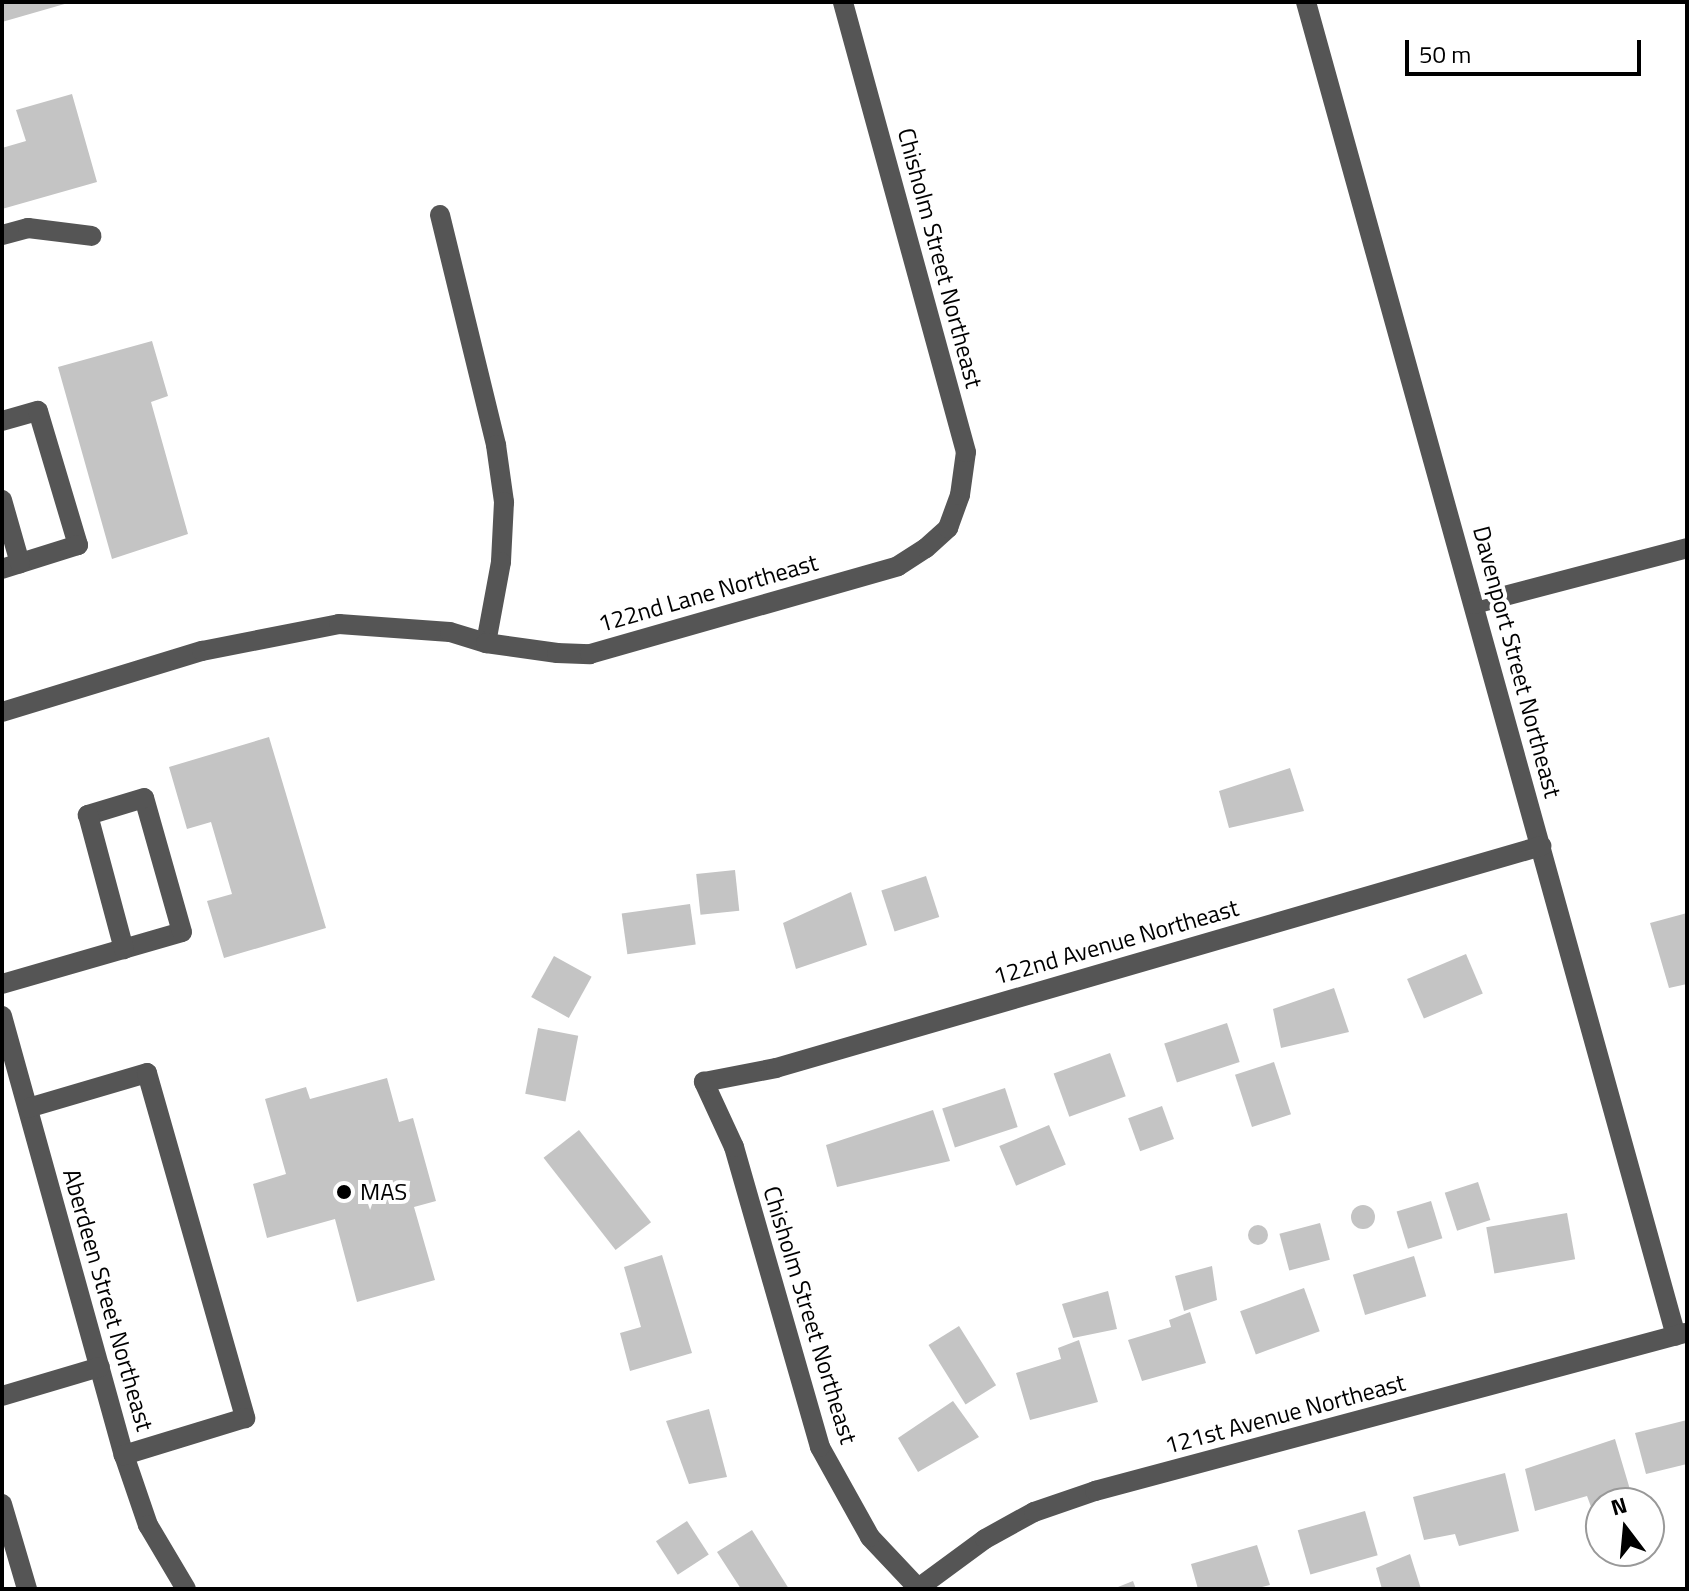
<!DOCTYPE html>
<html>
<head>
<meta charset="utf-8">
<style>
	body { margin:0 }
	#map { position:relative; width:1689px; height:1591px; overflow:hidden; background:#fff; font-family:"Titillium Web",sans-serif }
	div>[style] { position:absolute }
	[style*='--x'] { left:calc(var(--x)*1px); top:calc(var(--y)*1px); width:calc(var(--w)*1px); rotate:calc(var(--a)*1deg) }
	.building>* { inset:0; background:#c4c4c4; transform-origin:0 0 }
	.round { border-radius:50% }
	.minor>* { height:20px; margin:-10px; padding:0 10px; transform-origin:10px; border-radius:10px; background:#555 }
	.dots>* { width:22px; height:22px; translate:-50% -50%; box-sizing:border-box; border:4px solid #fff; border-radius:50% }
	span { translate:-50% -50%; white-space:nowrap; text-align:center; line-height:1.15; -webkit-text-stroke:8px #fff; paint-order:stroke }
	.street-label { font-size:24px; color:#000 }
	.poi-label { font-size:24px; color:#000 }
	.left { translate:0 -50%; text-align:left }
	.frame { position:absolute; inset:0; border:4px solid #000; pointer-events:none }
	.north { position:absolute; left:1585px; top:1487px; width:80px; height:80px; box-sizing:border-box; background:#fff; border:2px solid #999; border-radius:50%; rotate:344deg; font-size:22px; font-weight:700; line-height:32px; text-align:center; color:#000 }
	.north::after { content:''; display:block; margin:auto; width:28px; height:36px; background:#000; clip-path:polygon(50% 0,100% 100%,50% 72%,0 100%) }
	.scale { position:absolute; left:1405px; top:40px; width:236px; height:36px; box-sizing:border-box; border:4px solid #000; border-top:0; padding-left:10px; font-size:24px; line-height:28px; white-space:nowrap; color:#000; -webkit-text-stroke:6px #fff; paint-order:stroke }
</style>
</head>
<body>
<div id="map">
	<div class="building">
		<div style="clip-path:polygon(2px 2px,68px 2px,68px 3px,2px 22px)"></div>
		<div style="clip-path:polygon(72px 94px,97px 182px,2px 209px,2px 148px,26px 141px,16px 110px)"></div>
		<div style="clip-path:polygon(152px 341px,168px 396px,151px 402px,188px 534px,112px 559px,58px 367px)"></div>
		<div style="clip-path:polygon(269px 737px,326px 928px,224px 958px,207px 901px,232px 894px,211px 822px,187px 829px,169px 767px)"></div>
		<div style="clip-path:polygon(1290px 768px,1304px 811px,1229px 828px,1219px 791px)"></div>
		<div style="left:735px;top:870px;width:41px;height:39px;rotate:84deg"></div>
		<div style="left:926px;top:876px;width:43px;height:47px;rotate:72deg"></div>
		<div style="clip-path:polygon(851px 892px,867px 945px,796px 969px,783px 923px)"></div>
		<div style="left:690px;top:904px;width:41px;height:69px;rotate:82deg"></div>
		<div style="clip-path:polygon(1687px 913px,1687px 984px,1669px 988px,1650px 923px)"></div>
		<div style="left:1466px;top:954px;width:43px;height:64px;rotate:67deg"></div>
		<div style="left:554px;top:956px;width:43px;height:47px;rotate:29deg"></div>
		<div style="clip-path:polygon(1334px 988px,1349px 1032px,1281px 1048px,1273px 1009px)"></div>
		<div style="left:1227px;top:1023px;width:41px;height:66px;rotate:72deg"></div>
		<div style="left:538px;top:1028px;width:41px;height:67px;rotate:11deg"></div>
		<div style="left:1110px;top:1053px;width:46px;height:60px;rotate:70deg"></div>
		<div style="left:1274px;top:1062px;width:55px;height:41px;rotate:72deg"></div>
		<div style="clip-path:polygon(387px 1078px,399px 1122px,413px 1118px,436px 1201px,414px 1207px,435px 1280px,357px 1302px,335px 1219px,267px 1238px,253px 1184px,286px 1174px,265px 1099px,306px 1087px,310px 1099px)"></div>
		<div style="left:1005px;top:1088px;width:41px;height:66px;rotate:72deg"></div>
		<div style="left:1162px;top:1106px;width:35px;height:36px;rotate:70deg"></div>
		<div style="clip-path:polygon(933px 1110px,950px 1161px,837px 1187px,826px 1145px)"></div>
		<div style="left:1049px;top:1125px;width:43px;height:54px;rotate:67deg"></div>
		<div style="left:579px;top:1130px;width:117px;height:45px;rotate:52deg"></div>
		<div style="left:1478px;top:1182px;width:40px;height:35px;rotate:72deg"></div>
		<div style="left:1431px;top:1201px;width:39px;height:36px;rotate:73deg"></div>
		<div class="round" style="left:1351px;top:1205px;width:24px;height:24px"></div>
		<div style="left:1567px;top:1213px;width:47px;height:82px;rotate:80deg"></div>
		<div style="left:1320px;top:1223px;width:38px;height:42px;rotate:75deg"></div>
		<div class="round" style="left:1248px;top:1225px;width:20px;height:20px"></div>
		<div style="clip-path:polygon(662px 1255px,692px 1353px,630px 1371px,620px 1333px,641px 1327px,624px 1267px)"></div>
		<div style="left:1414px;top:1256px;width:42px;height:64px;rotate:73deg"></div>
		<div style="clip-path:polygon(1212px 1266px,1217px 1300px,1184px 1311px,1175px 1276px)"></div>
		<div style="left:1304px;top:1288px;width:46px;height:68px;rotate:70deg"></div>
		<div style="clip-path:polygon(1108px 1291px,1117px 1329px,1073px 1338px,1062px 1304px)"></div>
		<div style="clip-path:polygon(1190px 1312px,1206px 1363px,1142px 1381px,1128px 1340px,1171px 1327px,1169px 1320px)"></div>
		<div style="left:959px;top:1326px;width:70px;height:36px;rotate:58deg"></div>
		<div style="clip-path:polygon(1079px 1340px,1098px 1402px,1030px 1420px,1016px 1373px,1061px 1359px,1058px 1348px)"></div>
		<div style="clip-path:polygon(953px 1401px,979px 1437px,918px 1472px,898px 1438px)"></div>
		<div style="clip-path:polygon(709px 1409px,727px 1477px,689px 1484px,666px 1421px)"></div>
		<div style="clip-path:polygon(1687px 1420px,1687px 1464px,1646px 1474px,1635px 1433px)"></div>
		<div style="clip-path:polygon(1615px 1439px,1634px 1503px,1601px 1503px,1601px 1514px,1594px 1515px,1587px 1496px,1535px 1511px,1525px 1469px)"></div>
		<div style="clip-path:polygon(1505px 1473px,1519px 1531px,1459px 1546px,1455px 1534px,1424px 1540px,1413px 1497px)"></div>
		<div style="left:1365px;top:1511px;width:46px;height:70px;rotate:74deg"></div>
		<div style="left:687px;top:1521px;width:40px;height:37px;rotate:57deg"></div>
		<div style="clip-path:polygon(752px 1530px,789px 1589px,741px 1589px,717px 1552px)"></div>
		<div style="clip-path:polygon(1257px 1545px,1270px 1585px,1254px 1589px,1198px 1589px,1191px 1564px)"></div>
		<div style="clip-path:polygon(1410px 1554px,1421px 1589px,1382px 1589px,1376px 1568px)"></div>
		<div style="clip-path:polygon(1133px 1581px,1136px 1589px,1113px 1589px)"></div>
	</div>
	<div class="minor">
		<div style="--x:1306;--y:2;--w:1384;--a:74.5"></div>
		<div style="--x:440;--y:215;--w:237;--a:76.3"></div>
		<div style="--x:496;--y:445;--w:58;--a:82"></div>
		<div style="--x:504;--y:502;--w:60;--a:92.9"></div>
		<div style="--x:501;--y:562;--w:82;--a:100.5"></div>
		<div style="--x:2;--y:235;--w:27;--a:-15"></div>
		<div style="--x:28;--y:228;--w:64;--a:7.1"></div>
		<div style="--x:2;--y:421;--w:37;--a:-16"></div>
		<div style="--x:38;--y:411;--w:140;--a:73.4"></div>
		<div style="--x:78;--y:545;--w:80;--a:162.5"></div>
		<div style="--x:2;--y:500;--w:66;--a:74.1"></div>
		<div style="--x:1474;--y:604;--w:220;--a:-14.7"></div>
		<div style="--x:2;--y:712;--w:209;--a:-17"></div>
		<div style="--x:202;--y:651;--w:140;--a:-11.1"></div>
		<div style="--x:339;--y:624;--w:111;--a:4.1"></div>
		<div style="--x:450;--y:632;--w:38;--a:17"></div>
		<div style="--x:486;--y:643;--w:72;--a:8"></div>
		<div style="--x:557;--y:653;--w:33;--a:2"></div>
		<div style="--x:590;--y:654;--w:320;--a:-15.9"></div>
		<div style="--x:898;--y:566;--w:33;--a:-33"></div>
		<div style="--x:926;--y:548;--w:30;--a:-42"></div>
		<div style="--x:948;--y:528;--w:35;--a:-70"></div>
		<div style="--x:960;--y:495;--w:43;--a:-82.1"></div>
		<div style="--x:966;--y:452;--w:467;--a:-105.3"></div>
		<div style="--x:2;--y:984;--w:187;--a:-16.1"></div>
		<div style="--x:182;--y:932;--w:139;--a:-105.8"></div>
		<div style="--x:144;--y:798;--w:59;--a:163.1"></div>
		<div style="--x:88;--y:815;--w:139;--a:75"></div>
		<div style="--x:2;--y:1016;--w:456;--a:74.5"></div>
		<div style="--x:124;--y:1455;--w:74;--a:71.1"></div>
		<div style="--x:148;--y:1525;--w:74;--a:59.3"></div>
		<div style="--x:28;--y:1108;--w:124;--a:-16.4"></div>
		<div style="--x:147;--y:1073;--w:359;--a:74.1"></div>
		<div style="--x:245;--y:1418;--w:127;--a:163"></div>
		<div style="--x:2;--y:1396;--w:102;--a:-16.5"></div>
		<div style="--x:2;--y:1504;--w:89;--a:73.6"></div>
		<div style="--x:918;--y:1588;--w:70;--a:-133.3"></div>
		<div style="--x:870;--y:1537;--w:103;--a:-119.1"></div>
		<div style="--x:820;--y:1447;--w:312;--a:-106"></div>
		<div style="--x:734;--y:1147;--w:72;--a:-114.8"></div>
		<div style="--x:704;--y:1082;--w:73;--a:-11"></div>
		<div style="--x:776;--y:1068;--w:797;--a:-16.18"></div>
		<div style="--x:917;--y:1589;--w:84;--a:-36.3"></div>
		<div style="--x:985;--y:1539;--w:56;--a:-28.9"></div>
		<div style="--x:1034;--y:1512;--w:65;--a:-19"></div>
		<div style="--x:1095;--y:1491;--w:611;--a:-14.99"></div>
	</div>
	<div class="dots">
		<div style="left:344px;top:1192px;background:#000"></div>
	</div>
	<div class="street-label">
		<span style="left:940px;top:258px;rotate:75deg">Chisholm Street Northeast</span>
		<span style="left:708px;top:593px;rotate:-16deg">122nd Lane Northeast</span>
		<span style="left:1517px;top:662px;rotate:75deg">Davenport Street Northeast</span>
		<span style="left:1116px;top:942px;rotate:-16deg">122nd Avenue Northeast</span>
		<span style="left:108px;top:1300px;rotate:74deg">Aberdeen Street Northeast</span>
		<span style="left:810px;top:1315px;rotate:73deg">Chisholm Street Northeast</span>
		<span style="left:1285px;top:1414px;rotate:-15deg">121st Avenue Northeast</span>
	</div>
	<div class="poi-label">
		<span class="left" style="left:360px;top:1192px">MAS</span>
	</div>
	<div class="frame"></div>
	<div class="north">N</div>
	<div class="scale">50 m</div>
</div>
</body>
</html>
